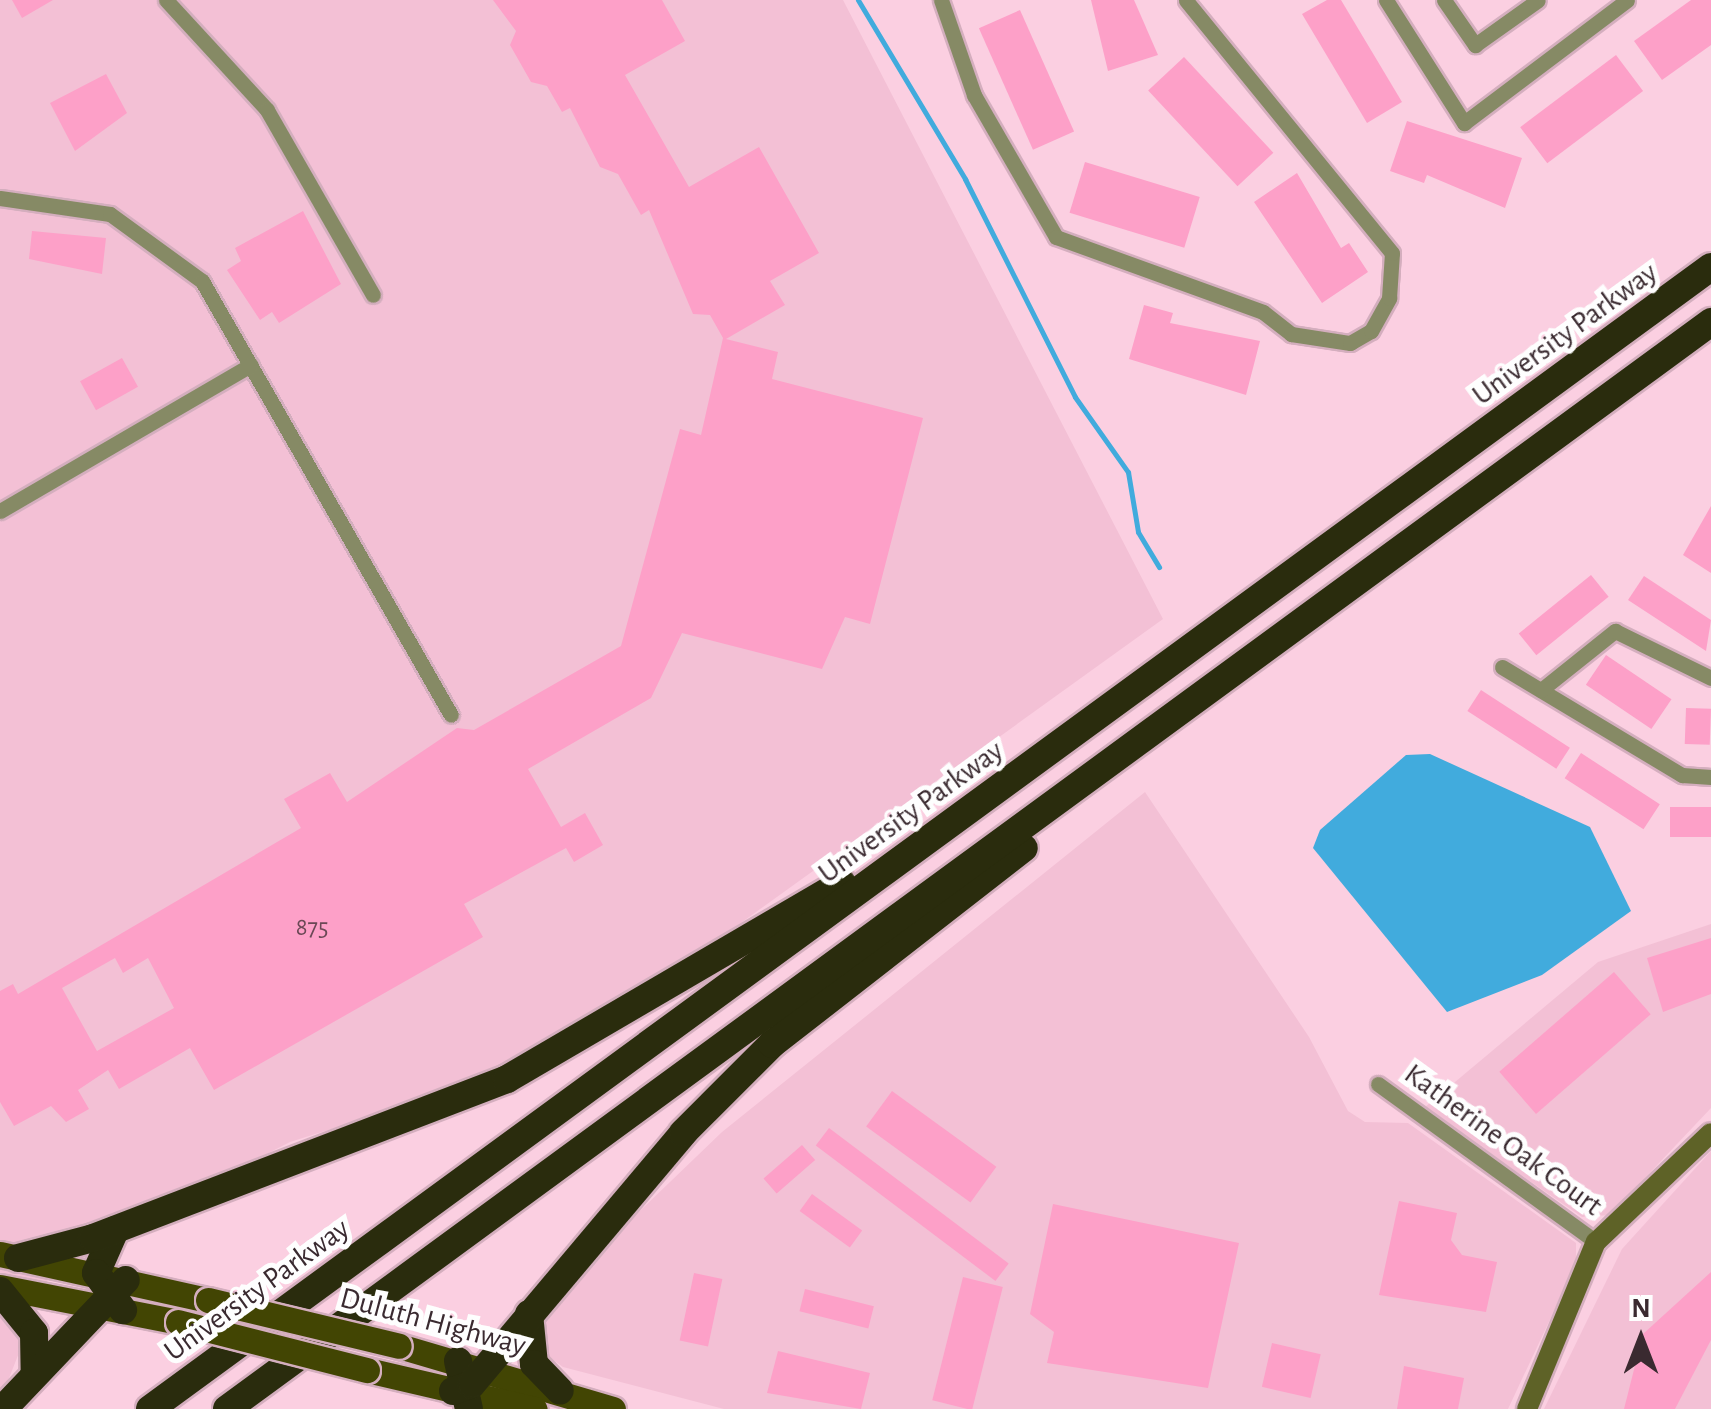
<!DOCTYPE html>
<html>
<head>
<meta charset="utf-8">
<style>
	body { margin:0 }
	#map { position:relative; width:1711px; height:1409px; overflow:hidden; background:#fbcfe1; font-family:"Alegreya Sans",sans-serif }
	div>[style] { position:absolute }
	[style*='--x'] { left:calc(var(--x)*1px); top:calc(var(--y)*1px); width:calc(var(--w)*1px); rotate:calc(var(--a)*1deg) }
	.built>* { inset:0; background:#f3c0d5 }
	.water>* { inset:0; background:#41abdd }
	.stream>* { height:5px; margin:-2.5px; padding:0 2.5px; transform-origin:2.5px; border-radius:2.5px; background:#41abdd }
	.building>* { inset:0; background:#fda0c8; transform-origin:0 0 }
	.roads { filter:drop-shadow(2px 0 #d4aebe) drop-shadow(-2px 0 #d4aebe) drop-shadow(0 2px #d4aebe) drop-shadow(0 -2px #d4aebe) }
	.street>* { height:15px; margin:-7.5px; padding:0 7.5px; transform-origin:7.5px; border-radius:7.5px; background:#868a65 }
	.secondary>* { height:20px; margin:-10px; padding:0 10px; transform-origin:10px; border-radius:10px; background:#5e6227 }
	.primary>* { height:25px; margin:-12.5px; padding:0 12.5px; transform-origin:12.5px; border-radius:12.5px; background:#424503 }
	.highway>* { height:28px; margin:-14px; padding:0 14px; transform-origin:14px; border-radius:14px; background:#2a2c0d }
	.bridges { filter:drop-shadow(2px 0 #d4aebe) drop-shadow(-2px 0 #d4aebe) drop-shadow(0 2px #d4aebe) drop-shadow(0 -2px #d4aebe) }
	.primary-bridge>* { height:25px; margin:-12.5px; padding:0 12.5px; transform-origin:12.5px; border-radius:12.5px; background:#424503 }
	span { translate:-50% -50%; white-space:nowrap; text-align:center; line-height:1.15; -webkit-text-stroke:10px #fefefe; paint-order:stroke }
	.number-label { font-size:25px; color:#6b4856 }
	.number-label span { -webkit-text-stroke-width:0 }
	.street-label { font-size:30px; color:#3a2a30 }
	.north { position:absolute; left:1591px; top:1289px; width:100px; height:100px; -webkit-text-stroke:8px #fefefe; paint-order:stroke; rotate:0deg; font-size:28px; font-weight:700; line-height:40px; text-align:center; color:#3a2a30 }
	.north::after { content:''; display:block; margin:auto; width:35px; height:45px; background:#3a2a30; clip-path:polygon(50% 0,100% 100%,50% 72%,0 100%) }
</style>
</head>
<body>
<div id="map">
	<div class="built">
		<div style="clip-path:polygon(0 0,843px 0,1163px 619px,720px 938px,484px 1081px,290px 1142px,54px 1264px,0 1401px)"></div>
		<div style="clip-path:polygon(1145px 792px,1309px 1037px,1348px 1111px,1365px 1122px,1408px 1123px,1576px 1243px,1576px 1264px,1508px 1409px,724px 1409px,563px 1367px,542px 1352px,541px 1306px,722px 1132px)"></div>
		<div style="clip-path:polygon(1711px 924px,1711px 1108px,1610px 1215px,1582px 1217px,1424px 1108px,1598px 962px)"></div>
		<div style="clip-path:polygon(1711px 1151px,1711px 1409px,1544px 1409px,1622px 1249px)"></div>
	</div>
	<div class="water">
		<div style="clip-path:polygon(1430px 754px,1590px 827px,1631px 911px,1542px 975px,1447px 1012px,1313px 848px,1320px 830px,1406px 755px)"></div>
	</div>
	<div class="stream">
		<div style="--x:858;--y:0;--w:209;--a:59.1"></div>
		<div style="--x:965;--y:179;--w:244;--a:63.2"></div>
		<div style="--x:1075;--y:397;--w:92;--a:54.8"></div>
		<div style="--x:1128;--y:472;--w:61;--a:80.5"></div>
		<div style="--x:1138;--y:532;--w:41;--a:59"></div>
	</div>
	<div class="building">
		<div style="clip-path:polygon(12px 0,53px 0,22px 18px)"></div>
		<div style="clip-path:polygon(evenodd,493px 0,662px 0,685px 41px,625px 75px,689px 187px,759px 147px,819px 253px,770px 281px,785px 305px,726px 339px,778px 352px,772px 379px,923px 418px,870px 624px,845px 617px,822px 669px,682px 633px,651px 698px,528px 769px,561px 827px,585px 813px,603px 845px,574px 862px,566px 848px,464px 904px,483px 937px,214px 1090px,190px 1048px,119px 1089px,108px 1070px,78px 1090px,89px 1109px,66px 1122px,51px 1106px,14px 1126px,0 1102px,0 991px,13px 984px,18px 994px,301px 828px,284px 799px,330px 773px,347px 802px,457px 728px,474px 730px,621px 646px,680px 429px,701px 435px,723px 338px,710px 315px,693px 314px,649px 210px,641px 215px,618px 174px,600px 167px,570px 108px,562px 112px,547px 86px,531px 82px,510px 45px,516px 31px,493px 0,115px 958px,123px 973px,148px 958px,174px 1008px,97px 1051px,62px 988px,115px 958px)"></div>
		<div style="clip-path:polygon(1091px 0,1134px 0,1158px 55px,1108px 71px)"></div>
		<div style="clip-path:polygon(1327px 0,1341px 0,1402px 102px,1367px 123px,1302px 14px)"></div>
		<div style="clip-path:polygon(1691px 0,1711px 0,1711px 45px,1662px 80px,1634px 41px)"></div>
		<div style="left:1020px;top:10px;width:133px;height:45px;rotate:66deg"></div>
		<div style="left:1616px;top:55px;width:45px;height:120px;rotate:53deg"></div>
		<div style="left:1184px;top:57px;width:131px;height:49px;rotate:47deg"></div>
		<div style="clip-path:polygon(106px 74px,127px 113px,75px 151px,50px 103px)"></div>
		<div style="clip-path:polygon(1407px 121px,1522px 158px,1505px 208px,1427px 175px,1424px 183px,1390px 171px)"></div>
		<div style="left:1085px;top:162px;width:120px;height:53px;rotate:17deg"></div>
		<div style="clip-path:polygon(1297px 173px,1341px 248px,1349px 243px,1368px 272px,1322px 303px,1254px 202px)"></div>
		<div style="clip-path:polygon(303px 211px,341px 284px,279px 323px,272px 312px,260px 320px,227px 270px,241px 261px,235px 248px)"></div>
		<div style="clip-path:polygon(32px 231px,106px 238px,102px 274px,29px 259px)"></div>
		<div style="clip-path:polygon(1144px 305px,1173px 313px,1170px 323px,1260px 341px,1246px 395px,1129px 359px)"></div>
		<div style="left:122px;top:358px;width:33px;height:48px;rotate:61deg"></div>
		<div style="clip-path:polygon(1711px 506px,1711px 573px,1683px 555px)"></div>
		<div style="left:1591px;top:575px;width:28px;height:93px;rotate:51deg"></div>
		<div style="clip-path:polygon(1644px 576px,1711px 620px,1706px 651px,1628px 600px)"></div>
		<div style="left:1606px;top:655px;width:79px;height:36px;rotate:34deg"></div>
		<div style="left:1481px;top:690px;width:106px;height:25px;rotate:33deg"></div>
		<div style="left:1686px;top:708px;width:25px;height:36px;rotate:2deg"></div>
		<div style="left:1581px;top:753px;width:94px;height:30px;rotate:33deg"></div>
		<div style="left:1670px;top:807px;width:41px;height:30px"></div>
		<div style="clip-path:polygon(1711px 938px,1711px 994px,1663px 1012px,1647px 958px)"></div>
		<div style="left:1614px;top:972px;width:56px;height:152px;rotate:49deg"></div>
		<div style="left:892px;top:1091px;width:129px;height:44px;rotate:36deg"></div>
		<div style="left:829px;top:1128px;width:225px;height:22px;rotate:37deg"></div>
		<div style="left:802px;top:1145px;width:20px;height:51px;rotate:49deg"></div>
		<div style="left:812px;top:1194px;width:62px;height:21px;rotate:36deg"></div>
		<div style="clip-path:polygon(1399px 1201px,1457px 1213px,1451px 1240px,1462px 1255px,1497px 1262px,1486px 1312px,1379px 1295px)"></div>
		<div style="clip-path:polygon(1053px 1204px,1239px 1243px,1208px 1388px,1047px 1363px,1054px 1332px,1030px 1314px)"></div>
		<div style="clip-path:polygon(1711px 1272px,1711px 1340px,1675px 1409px,1624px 1409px,1643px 1334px)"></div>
		<div style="left:694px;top:1273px;width:29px;height:69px;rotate:12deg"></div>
		<div style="left:963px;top:1277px;width:41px;height:127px;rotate:14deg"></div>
		<div style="left:805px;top:1289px;width:71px;height:23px;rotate:14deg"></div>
		<div style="left:1272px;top:1343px;width:50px;height:45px;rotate:13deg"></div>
		<div style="clip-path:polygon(778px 1351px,870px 1373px,861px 1409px,767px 1393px)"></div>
		<div style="clip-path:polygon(1404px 1366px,1464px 1378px,1458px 1409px,1397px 1409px)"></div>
	</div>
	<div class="roads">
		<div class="street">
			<div style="--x:166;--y:0;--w:149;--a:47.4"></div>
			<div style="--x:267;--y:110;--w:213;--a:60.2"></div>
			<div style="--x:941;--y:0;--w:101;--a:70.8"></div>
			<div style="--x:974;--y:95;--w:164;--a:60"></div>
			<div style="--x:1056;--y:237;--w:220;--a:19.9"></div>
			<div style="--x:1263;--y:312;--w:36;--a:38"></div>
			<div style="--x:1291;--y:334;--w:60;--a:8.7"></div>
			<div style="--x:1350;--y:343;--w:24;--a:-30"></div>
			<div style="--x:1371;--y:331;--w:38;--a:-61"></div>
			<div style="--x:1389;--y:298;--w:45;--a:-86.2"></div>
			<div style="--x:1392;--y:253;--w:326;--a:-129.2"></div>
			<div style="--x:1386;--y:0;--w:146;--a:57.6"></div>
			<div style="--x:1464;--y:123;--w:204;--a:-37"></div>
			<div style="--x:1444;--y:0;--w:55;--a:55.4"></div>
			<div style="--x:1475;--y:45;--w:77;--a:-35.5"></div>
			<div style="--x:0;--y:198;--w:111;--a:8.3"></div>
			<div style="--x:110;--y:214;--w:114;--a:36.1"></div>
			<div style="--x:202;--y:281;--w:500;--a:60.16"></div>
			<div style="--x:0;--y:511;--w:290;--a:-30.2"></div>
			<div style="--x:1502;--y:667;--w:210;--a:31"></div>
			<div style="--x:1682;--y:775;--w:29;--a:4"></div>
			<div style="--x:1541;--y:690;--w:95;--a:-38.6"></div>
			<div style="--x:1615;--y:631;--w:107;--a:26.1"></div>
			<div style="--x:1378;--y:1084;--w:269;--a:35.9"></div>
		</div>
		<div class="secondary">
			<div style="--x:1527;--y:1409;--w:181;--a:-67.6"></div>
			<div style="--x:1596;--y:1242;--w:158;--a:-43.5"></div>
		</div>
		<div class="primary">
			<div style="--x:0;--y:1254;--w:213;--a:12.5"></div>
			<div style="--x:0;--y:1287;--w:181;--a:11.1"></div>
			<div style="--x:399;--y:1346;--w:223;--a:16.4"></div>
			<div style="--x:367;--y:1370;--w:172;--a:13.1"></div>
		</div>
		<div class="highway">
			<div style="--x:115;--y:1230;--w:47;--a:113.8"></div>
			<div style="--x:96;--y:1273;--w:46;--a:53.9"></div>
			<div style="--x:18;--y:1258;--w:78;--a:-14.9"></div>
			<div style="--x:93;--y:1238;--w:443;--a:-21"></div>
			<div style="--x:507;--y:1079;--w:388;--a:-30.3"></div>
			<div style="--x:0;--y:1291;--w:54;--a:51"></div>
			<div style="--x:34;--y:1333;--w:39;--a:89"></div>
			<div style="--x:529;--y:1314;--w:50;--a:84.3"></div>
			<div style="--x:534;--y:1364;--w:37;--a:46"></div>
			<div style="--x:458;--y:1361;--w:49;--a:77.1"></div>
			<div style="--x:453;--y:1391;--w:20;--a:-20"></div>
			<div style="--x:472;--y:1384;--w:328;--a:-49.9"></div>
			<div style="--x:683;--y:1133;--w:126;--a:-45"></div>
			<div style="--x:772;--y:1044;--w:319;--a:-37.9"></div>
			<div style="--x:3;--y:1409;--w:178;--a:-46.4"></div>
			<div style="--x:150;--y:1409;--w:1934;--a:-36.19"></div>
			<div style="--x:227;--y:1409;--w:1840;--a:-36.22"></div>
		</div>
	</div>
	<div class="bridges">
		<div class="primary-bridge">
			<div style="--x:208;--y:1300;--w:196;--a:13.5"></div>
			<div style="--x:178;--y:1322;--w:195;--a:14.3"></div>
		</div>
	</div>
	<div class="number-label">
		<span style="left:312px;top:928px">875</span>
	</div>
	<div class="street-label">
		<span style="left:1565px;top:334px;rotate:-36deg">University Parkway</span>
		<span style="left:911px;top:812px;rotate:-36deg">University Parkway</span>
		<span style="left:1503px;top:1140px;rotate:36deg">Katherine Oak Court</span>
		<span style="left:257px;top:1290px;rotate:-36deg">University Parkway</span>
		<span style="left:433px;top:1322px;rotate:15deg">Duluth Highway</span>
	</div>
	<div class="north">N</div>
</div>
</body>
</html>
